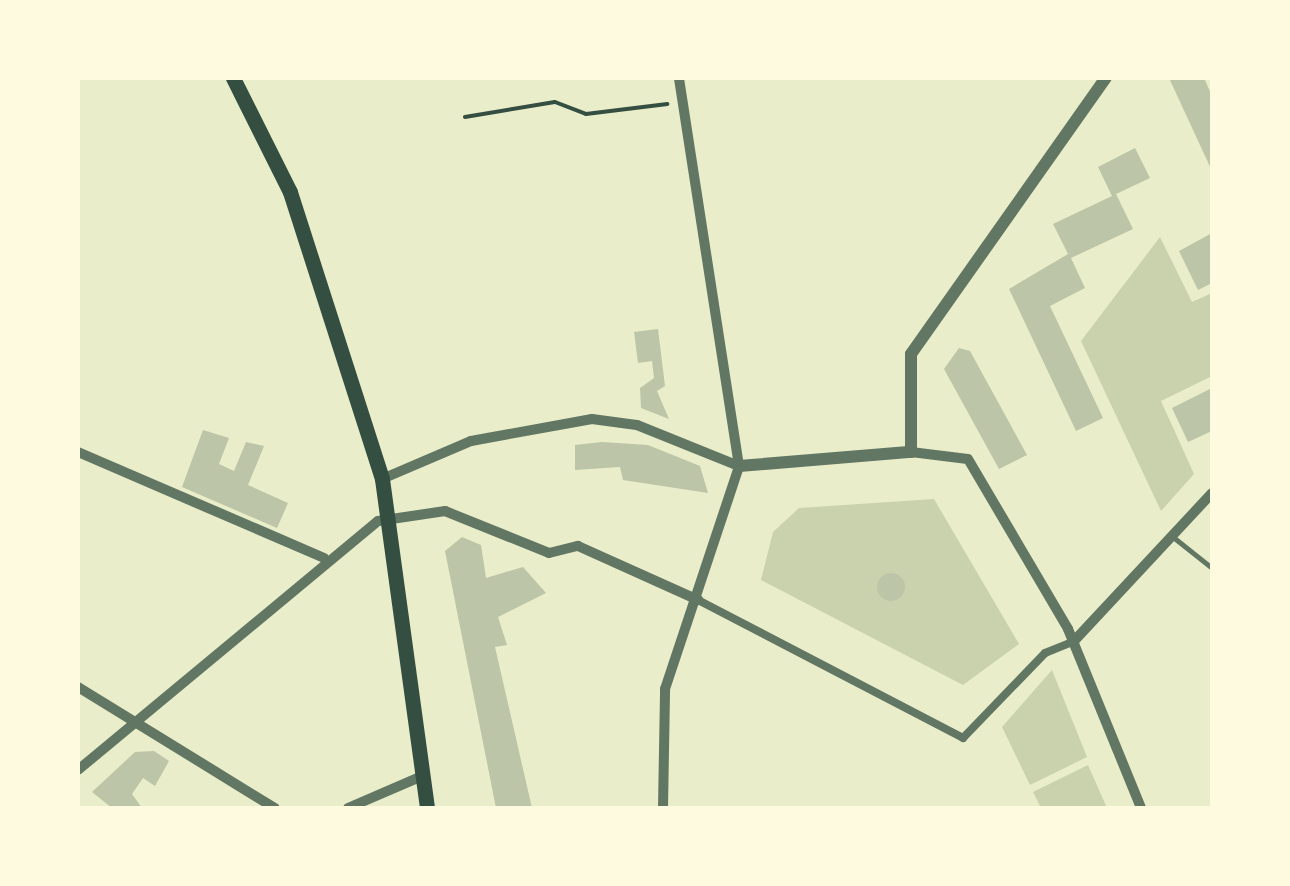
<!DOCTYPE html>
<html>
<head>
<meta charset="utf-8">
<style>
	body { margin:0 }
	#map { position:relative; width:1290px; height:886px; overflow:hidden; background:#e9edc9; font-family:"Noto Sans",sans-serif }
	div>[style] { position:absolute }
	[style*='--x'] { left:calc(var(--x)*1px); top:calc(var(--y)*1px); width:calc(var(--w)*1px); rotate:calc(var(--a)*1deg) }
	.green>* { inset:0; background:#cad2ad }
	.building>* { inset:0; background:#bcc5a7 }
	.round { border-radius:50% }
	.path>* { height:4px; margin:-2px; padding:0 2px; transform-origin:2px; border-radius:2px; background:#344e41 }
	.service>* { height:5px; margin:-2.5px; padding:0 2.5px; transform-origin:2.5px; border-radius:2.5px; background:#617663 }
	.pedestrian>* { height:8px; margin:-4px; padding:0 4px; transform-origin:4px; border-radius:4px; background:#617663 }
	.minor>* { height:10px; margin:-5px; padding:0 5px; transform-origin:5px; border-radius:5px; background:#617663 }
	.tertiary>* { height:12px; margin:-6px; padding:0 6px; transform-origin:6px; border-radius:6px; background:#617663 }
	.secondary>* { height:15px; margin:-7.5px; padding:0 7.5px; transform-origin:7.5px; border-radius:7.5px; background:#344e41 }
	span { translate:-50% -50%; white-space:nowrap; text-align:center; line-height:1.15; -webkit-text-stroke:8px #fefae0; paint-order:stroke }
	.frame { position:absolute; inset:0; border:80px solid #fefae0; pointer-events:none }
</style>
</head>
<body>
<div id="map">
	<div class="green">
		<div style="clip-path:polygon(1160px 237px,1192px 302px,1212px 293px,1212px 376px,1161px 401px,1194px 474px,1161px 511px,1081px 341px)"></div>
		<div style="clip-path:polygon(934px 499px,1019px 644px,963px 685px,761px 580px,773px 532px,799px 508px)"></div>
		<div style="clip-path:polygon(1052px 670px,1087px 757px,1030px 785px,1002px 727px)"></div>
		<div style="clip-path:polygon(1088px 765px,1107px 808px,1041px 808px,1033px 792px)"></div>
	</div>
	<div class="building">
		<div style="clip-path:polygon(1169px 78px,1204px 78px,1212px 96px,1212px 171px)"></div>
		<div style="clip-path:polygon(1135px 148px,1150px 178px,1116px 194px,1133px 229px,1071px 258px,1085px 288px,1050px 306px,1103px 418px,1076px 431px,1009px 289px,1068px 254px,1053px 224px,1112px 196px,1098px 167px)"></div>
		<div style="clip-path:polygon(1212px 233px,1212px 283px,1198px 290px,1179px 251px)"></div>
		<div style="clip-path:polygon(658px 329px,665px 386px,657px 391px,669px 419px,641px 408px,640px 388px,654px 378px,652px 361px,638px 363px,634px 332px)"></div>
		<div style="clip-path:polygon(959px 348px,970px 351px,1027px 455px,999px 469px,944px 369px)"></div>
		<div style="clip-path:polygon(1212px 388px,1212px 431px,1188px 442px,1172px 408px)"></div>
		<div style="clip-path:polygon(203px 430px,229px 438px,219px 464px,234px 471px,246px 442px,264px 446px,248px 485px,288px 503px,277px 528px,182px 487px)"></div>
		<div style="clip-path:polygon(602px 442px,648px 445px,700px 466px,708px 493px,623px 480px,620px 467px,575px 470px,575px 445px)"></div>
		<div style="clip-path:polygon(462px 537px,481px 545px,486px 578px,523px 567px,546px 593px,498px 617px,507px 645px,495px 647px,532px 808px,496px 808px,445px 551px)"></div>
		<div class="round" style="left:877px;top:573px;width:28px;height:28px"></div>
		<div style="clip-path:polygon(154px 751px,169px 761px,155px 786px,143px 778px,132px 794px,142px 808px,112px 808px,92px 792px,135px 752px)"></div>
	</div>
	<div class="path">
		<div style="--x:465;--y:117;--w:91;--a:-9.5"></div>
		<div style="--x:555;--y:102;--w:33;--a:21"></div>
		<div style="--x:586;--y:114;--w:82;--a:-7"></div>
	</div>
	<div class="service">
		<div style="--x:1173;--y:537;--w:50;--a:38.5"></div>
	</div>
	<div class="pedestrian">
		<div style="--x:698;--y:600;--w:299;--a:27.5"></div>
		<div style="--x:963;--y:738;--w:118;--a:-46"></div>
		<div style="--x:1045;--y:653;--w:31;--a:-22"></div>
	</div>
	<div class="minor">
		<div style="--x:78;--y:452;--w:268;--a:23.3"></div>
		<div style="--x:911;--y:452;--w:57;--a:7"></div>
		<div style="--x:968;--y:459;--w:197;--a:59.5"></div>
		<div style="--x:1068;--y:629;--w:193;--a:67.8"></div>
		<div style="--x:382;--y:479;--w:97;--a:-23.1"></div>
		<div style="--x:471;--y:441;--w:123;--a:-10.3"></div>
		<div style="--x:592;--y:419;--w:45;--a:7.6"></div>
		<div style="--x:637;--y:425;--w:110;--a:21.9"></div>
		<div style="--x:1074;--y:641;--w:202;--a:-47"></div>
		<div style="--x:78;--y:687;--w:231;--a:31.6"></div>
		<div style="--x:78;--y:770;--w:390;--a:-39.7"></div>
		<div style="--x:378;--y:521;--w:68;--a:-8.5"></div>
		<div style="--x:445;--y:511;--w:112;--a:22"></div>
		<div style="--x:549;--y:553;--w:30;--a:-14"></div>
		<div style="--x:578;--y:546;--w:132;--a:24.2"></div>
		<div style="--x:348;--y:808;--w:78;--a:-23.3"></div>
		<div style="--x:663;--y:808;--w:119;--a:-89"></div>
		<div style="--x:665;--y:689;--w:235;--a:-71.6"></div>
		<div style="--x:739;--y:466;--w:393;--a:-98.8"></div>
	</div>
	<div class="tertiary">
		<div style="--x:739;--y:466;--w:173;--a:-4.7"></div>
		<div style="--x:911;--y:452;--w:98;--a:-90"></div>
		<div style="--x:911;--y:354;--w:338;--a:-54.8"></div>
	</div>
	<div class="secondary">
		<div style="--x:233;--y:78;--w:127;--a:63.4"></div>
		<div style="--x:290;--y:192;--w:301;--a:72.2"></div>
		<div style="--x:382;--y:479;--w:332;--a:82.2"></div>
	</div>
	<div class="frame"></div>
</div>
</body>
</html>
